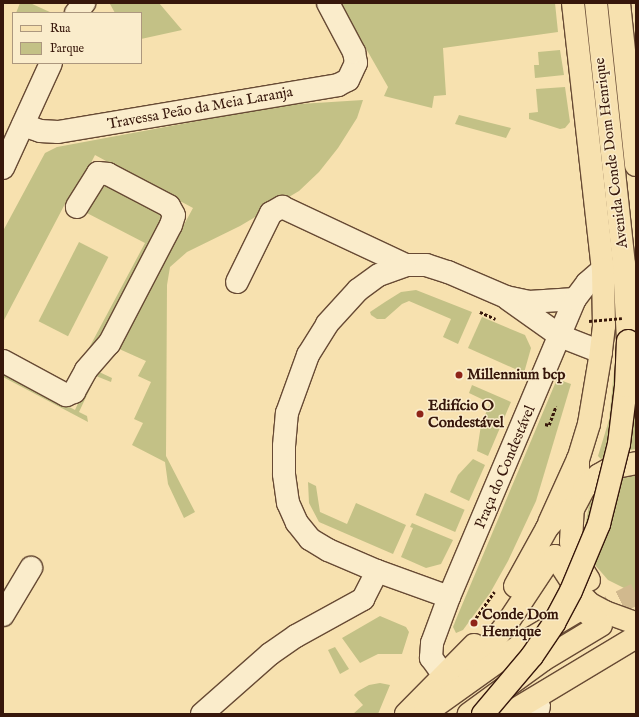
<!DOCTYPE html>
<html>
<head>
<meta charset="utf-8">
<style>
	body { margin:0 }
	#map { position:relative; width:639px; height:717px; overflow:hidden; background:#f7e1af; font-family:"IM FELL English",serif }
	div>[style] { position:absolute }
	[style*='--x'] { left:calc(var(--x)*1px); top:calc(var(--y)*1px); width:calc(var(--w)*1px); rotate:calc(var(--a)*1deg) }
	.green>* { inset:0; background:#c3c186; transform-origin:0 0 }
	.major-tunnel>* { height:22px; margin-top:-11px; transform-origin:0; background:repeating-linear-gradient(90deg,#d1b98e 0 22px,transparent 0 33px) }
	.path>* { height:2.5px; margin-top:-1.25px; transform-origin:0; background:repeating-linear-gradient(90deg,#37170b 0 3px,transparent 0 5px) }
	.roads { filter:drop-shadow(1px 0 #674a34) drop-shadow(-1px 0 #674a34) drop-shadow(0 1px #674a34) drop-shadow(0 -1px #674a34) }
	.minor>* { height:22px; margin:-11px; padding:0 11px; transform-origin:11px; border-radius:11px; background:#faeccb }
	.major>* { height:22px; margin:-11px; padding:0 11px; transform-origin:11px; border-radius:11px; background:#f7e1af }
	.path-bridge>* { height:2.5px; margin-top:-1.25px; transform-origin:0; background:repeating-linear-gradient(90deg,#37170b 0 3px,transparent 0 5px) }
	.bridges { filter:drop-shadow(1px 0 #37170b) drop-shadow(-1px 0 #37170b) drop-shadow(0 1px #37170b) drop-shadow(0 -1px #37170b) }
	.major-bridge>* { height:22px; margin:-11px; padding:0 11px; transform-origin:11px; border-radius:11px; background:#f7e1af }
	.dots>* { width:11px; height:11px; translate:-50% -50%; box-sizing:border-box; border:2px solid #faeccb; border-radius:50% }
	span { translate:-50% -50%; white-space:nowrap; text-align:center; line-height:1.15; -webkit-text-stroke:3px #faeccb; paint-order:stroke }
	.street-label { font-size:15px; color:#37170b }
	.poi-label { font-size:15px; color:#37170b; font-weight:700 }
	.left { translate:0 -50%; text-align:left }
	.frame { position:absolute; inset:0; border:4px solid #37170b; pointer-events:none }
	.legend { position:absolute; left:12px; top:12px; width:130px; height:52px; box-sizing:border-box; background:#faeccb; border:1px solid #ac977e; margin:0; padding:5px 7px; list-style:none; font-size:12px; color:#37170b }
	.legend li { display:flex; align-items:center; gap:8px; height:20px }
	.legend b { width:20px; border:1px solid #ac977e }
</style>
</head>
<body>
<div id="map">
	<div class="green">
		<div style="clip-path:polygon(20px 3px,30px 3px,52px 13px,16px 13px)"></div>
		<div style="clip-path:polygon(159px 3px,182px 30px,141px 39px,141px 13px,115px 13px,110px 4px)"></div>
		<div style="clip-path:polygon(340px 3px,555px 3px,558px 32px,443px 48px,446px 95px,434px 96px,432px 108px,384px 96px,388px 87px)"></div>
		<div style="clip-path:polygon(560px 50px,564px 75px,535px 78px,534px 65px,539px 65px,538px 52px)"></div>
		<div style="clip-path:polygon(565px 87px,570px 122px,565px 128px,560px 129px,529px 119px,529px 113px,538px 112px,536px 89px)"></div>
		<div style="clip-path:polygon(363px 100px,357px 118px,338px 148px,319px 172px,299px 191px,240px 226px,187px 252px,170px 267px,167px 285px,166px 456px,195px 512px,184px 518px,168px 484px,165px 462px,132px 445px,143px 423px,134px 419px,151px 382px,138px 376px,146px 361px,117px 348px,193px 208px,95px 155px,70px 204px,66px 202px,3px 322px,3px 231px,45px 153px,57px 147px,284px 105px)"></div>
		<div style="clip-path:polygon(459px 115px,511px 128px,506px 138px,455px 124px)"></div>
		<div style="clip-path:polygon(104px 183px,160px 212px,162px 220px,94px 351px,89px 348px,145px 243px,83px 211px)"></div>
		<div style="left:79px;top:242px;width:33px;height:89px;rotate:27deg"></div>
		<div style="clip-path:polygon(416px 290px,472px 312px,458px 344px,443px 337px,451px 319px,409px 301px,402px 304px,385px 319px,377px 319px,371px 315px,370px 312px,385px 302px,401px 292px)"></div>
		<div style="clip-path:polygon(482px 317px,525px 335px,531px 348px,524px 373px,468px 348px)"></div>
		<div style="clip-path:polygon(616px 352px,636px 353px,636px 449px,612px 453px,601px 459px,598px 456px,609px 420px)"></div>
		<div style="clip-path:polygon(97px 371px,112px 378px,111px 382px,96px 376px,79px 412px,87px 416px,88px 422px,3px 377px,3px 372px,75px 410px,92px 373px)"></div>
		<div style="clip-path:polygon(557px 379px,571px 384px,536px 501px,508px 561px,490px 593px,463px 630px,456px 633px,453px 627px,457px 617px)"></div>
		<div style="clip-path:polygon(472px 385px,511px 402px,488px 456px,477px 451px,481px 425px,490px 403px,469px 393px)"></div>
		<div style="clip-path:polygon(473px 459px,485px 465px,469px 501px,450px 492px,458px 475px)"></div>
		<div style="clip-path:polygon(636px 475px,636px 594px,608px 580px,595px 565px,584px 533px,589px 505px,596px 494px,621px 478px)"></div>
		<div style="clip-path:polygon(308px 482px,316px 486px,320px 512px,347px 524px,356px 503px,406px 525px,393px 554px,319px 522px,309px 503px)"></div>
		<div style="left:425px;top:493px;width:43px;height:24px;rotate:23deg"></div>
		<div style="clip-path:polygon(412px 523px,453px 540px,441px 564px,426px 568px,401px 557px,413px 528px,410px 527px)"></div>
		<div style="clip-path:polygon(380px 616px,406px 627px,409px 632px,402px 654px,378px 654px,360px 663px,342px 638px)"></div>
		<div style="clip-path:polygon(335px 647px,349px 669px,340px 674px,328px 650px)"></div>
		<div style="clip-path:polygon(380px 683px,390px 685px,378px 714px,353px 714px,363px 705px,354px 695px,358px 691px,369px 685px)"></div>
	</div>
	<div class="major-tunnel">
		<div style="--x:591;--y:616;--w:50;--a:-26.1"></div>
	</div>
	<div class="path">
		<div style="--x:480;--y:312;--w:17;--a:24"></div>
		<div style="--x:545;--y:424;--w:4;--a:14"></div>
		<div style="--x:549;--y:425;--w:20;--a:-70"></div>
		<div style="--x:473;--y:622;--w:37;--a:-55"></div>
	</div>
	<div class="roads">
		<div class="minor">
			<div style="--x:76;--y:13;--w:13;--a:-51"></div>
			<div style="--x:23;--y:125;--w:18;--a:19"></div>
			<div style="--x:40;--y:131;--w:18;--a:3"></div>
			<div style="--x:58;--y:132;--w:284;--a:-9.5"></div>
			<div style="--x:338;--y:85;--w:11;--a:-27"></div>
			<div style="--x:348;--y:80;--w:19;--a:-65"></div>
			<div style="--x:356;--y:63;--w:11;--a:-100"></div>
			<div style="--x:354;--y:52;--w:55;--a:-118"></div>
			<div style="--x:3;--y:168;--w:115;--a:-65.4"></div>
			<div style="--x:237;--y:282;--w:77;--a:-63.8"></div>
			<div style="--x:271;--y:213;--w:13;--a:-29"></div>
			<div style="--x:282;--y:207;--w:137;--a:25.1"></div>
			<div style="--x:508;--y:299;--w:64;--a:35.4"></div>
			<div style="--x:560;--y:336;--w:44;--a:21.3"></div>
			<div style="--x:3;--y:361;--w:72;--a:28.4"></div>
			<div style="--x:66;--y:395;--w:9;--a:-21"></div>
			<div style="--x:74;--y:392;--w:25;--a:-61"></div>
			<div style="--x:86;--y:370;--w:35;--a:-49"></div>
			<div style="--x:109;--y:344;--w:134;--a:-62.5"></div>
			<div style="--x:171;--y:225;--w:10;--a:-73"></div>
			<div style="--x:174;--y:215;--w:10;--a:-119"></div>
			<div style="--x:169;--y:206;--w:69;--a:-152.3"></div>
			<div style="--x:108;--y:174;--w:10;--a:-174"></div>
			<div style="--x:98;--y:173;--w:40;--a:122"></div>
			<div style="--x:449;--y:597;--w:77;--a:-160.1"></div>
			<div style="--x:377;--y:571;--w:53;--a:-156.8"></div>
			<div style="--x:328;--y:550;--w:21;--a:-149"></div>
			<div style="--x:310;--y:539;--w:21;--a:-129"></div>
			<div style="--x:297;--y:523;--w:22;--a:-114"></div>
			<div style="--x:288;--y:503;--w:29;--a:-98"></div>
			<div style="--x:284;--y:474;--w:28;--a:-90"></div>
			<div style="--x:284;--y:446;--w:33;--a:-85"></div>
			<div style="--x:287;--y:413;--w:62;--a:-70.1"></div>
			<div style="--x:308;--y:355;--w:36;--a:-58"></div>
			<div style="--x:327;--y:324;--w:46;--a:-47.6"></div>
			<div style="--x:358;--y:290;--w:26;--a:-36"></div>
			<div style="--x:379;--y:275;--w:29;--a:-20"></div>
			<div style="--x:406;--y:265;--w:20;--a:0"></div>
			<div style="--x:426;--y:265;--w:23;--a:18"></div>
			<div style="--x:448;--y:272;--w:63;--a:23.3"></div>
			<div style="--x:506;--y:297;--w:24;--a:12"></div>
			<div style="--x:529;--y:302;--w:46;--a:-3.7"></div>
			<div style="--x:3;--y:615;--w:55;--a:-59.2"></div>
			<div style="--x:445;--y:677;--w:24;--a:-126"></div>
			<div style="--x:431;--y:658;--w:15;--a:-86"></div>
			<div style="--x:432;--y:643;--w:49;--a:-69.7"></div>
			<div style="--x:449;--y:597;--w:324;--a:-67.1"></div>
			<div style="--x:575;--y:299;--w:20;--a:-53"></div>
			<div style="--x:587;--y:283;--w:21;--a:-41"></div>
			<div style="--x:202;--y:714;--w:91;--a:-41.4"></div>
			<div style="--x:270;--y:654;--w:32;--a:-35"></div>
			<div style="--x:296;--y:636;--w:77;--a:-28.9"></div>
			<div style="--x:363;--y:599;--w:31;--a:-63"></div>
			<div style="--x:537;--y:714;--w:8;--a:-76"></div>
		</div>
		<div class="major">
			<div style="--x:573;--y:3;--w:268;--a:83.6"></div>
			<div style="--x:603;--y:269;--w:57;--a:89"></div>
			<div style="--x:604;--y:326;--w:26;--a:97"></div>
			<div style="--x:601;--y:352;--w:73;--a:99.5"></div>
			<div style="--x:589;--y:424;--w:37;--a:107"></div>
			<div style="--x:578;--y:459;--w:13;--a:90"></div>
			<div style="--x:578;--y:472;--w:17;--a:69"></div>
			<div style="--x:596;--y:3;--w:262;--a:83.9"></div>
			<div style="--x:624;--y:264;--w:77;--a:87"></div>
			<div style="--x:619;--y:3;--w:163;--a:84"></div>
			<div style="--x:549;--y:523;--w:70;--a:-65.6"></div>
			<div style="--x:589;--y:580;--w:25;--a:-122"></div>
			<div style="--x:576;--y:559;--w:18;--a:-106"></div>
			<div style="--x:571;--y:542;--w:33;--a:-87"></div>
			<div style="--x:573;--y:509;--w:24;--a:-62"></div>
			<div style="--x:584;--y:488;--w:20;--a:-41"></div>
			<div style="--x:599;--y:475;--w:14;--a:-30"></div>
			<div style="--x:611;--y:468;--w:25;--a:-11"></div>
			<div style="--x:515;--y:586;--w:66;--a:-61.1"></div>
			<div style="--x:547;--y:528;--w:13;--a:-48"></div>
			<div style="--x:556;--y:518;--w:19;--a:-28"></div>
			<div style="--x:469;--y:672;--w:60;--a:-51.8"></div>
			<div style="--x:506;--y:625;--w:78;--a:-56.5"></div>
			<div style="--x:549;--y:560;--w:7;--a:-34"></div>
			<div style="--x:555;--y:556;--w:44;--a:57"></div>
			<div style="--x:579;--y:593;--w:16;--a:45"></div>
			<div style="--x:590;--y:604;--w:17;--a:28"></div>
			<div style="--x:605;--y:612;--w:33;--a:20"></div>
			<div style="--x:406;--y:714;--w:97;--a:-45.4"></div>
			<div style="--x:424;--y:714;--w:124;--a:-35.5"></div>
			<div style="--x:525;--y:642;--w:66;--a:-30.8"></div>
			<div style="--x:582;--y:608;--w:25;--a:42"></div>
			<div style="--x:601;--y:625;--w:68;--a:148.9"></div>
			<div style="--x:543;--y:660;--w:92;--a:143.9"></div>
			<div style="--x:508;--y:714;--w:149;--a:-31"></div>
		</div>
	</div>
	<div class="path-bridge">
		<div style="--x:589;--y:321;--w:33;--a:-5"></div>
	</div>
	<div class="bridges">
		<div class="major-bridge">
			<div style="--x:483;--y:714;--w:76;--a:-49.8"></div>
			<div style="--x:532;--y:656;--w:40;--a:-56"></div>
			<div style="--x:554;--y:623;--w:36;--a:-62"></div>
			<div style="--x:571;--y:591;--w:73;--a:-67.3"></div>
			<div style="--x:599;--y:524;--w:82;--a:-76"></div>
			<div style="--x:619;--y:444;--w:58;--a:-83.1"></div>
			<div style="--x:626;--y:386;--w:45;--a:-87.5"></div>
		</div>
	</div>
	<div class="dots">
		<div style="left:459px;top:375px;background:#8f2418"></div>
		<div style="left:420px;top:414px;background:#8f2418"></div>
		<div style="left:474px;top:623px;background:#8f2418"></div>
	</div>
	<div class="street-label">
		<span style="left:200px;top:108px;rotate:-10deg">Travessa Peão da Meia Laranja</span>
		<span style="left:611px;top:153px;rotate:-97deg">Avenida Conde Dom Henrique</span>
		<span style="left:505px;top:467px;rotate:-67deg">Praça do Condestável</span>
	</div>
	<div class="poi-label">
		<span class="left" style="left:467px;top:375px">Millennium bcp</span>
		<span class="left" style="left:428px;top:414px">Edifício O<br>Condestável</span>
		<span class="left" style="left:482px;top:623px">Conde Dom<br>Henrique</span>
	</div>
	<div class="frame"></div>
	<ul class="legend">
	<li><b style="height:5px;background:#f7e1af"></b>Rua</li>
	<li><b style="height:11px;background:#c3c186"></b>Parque</li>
	</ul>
</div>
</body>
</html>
